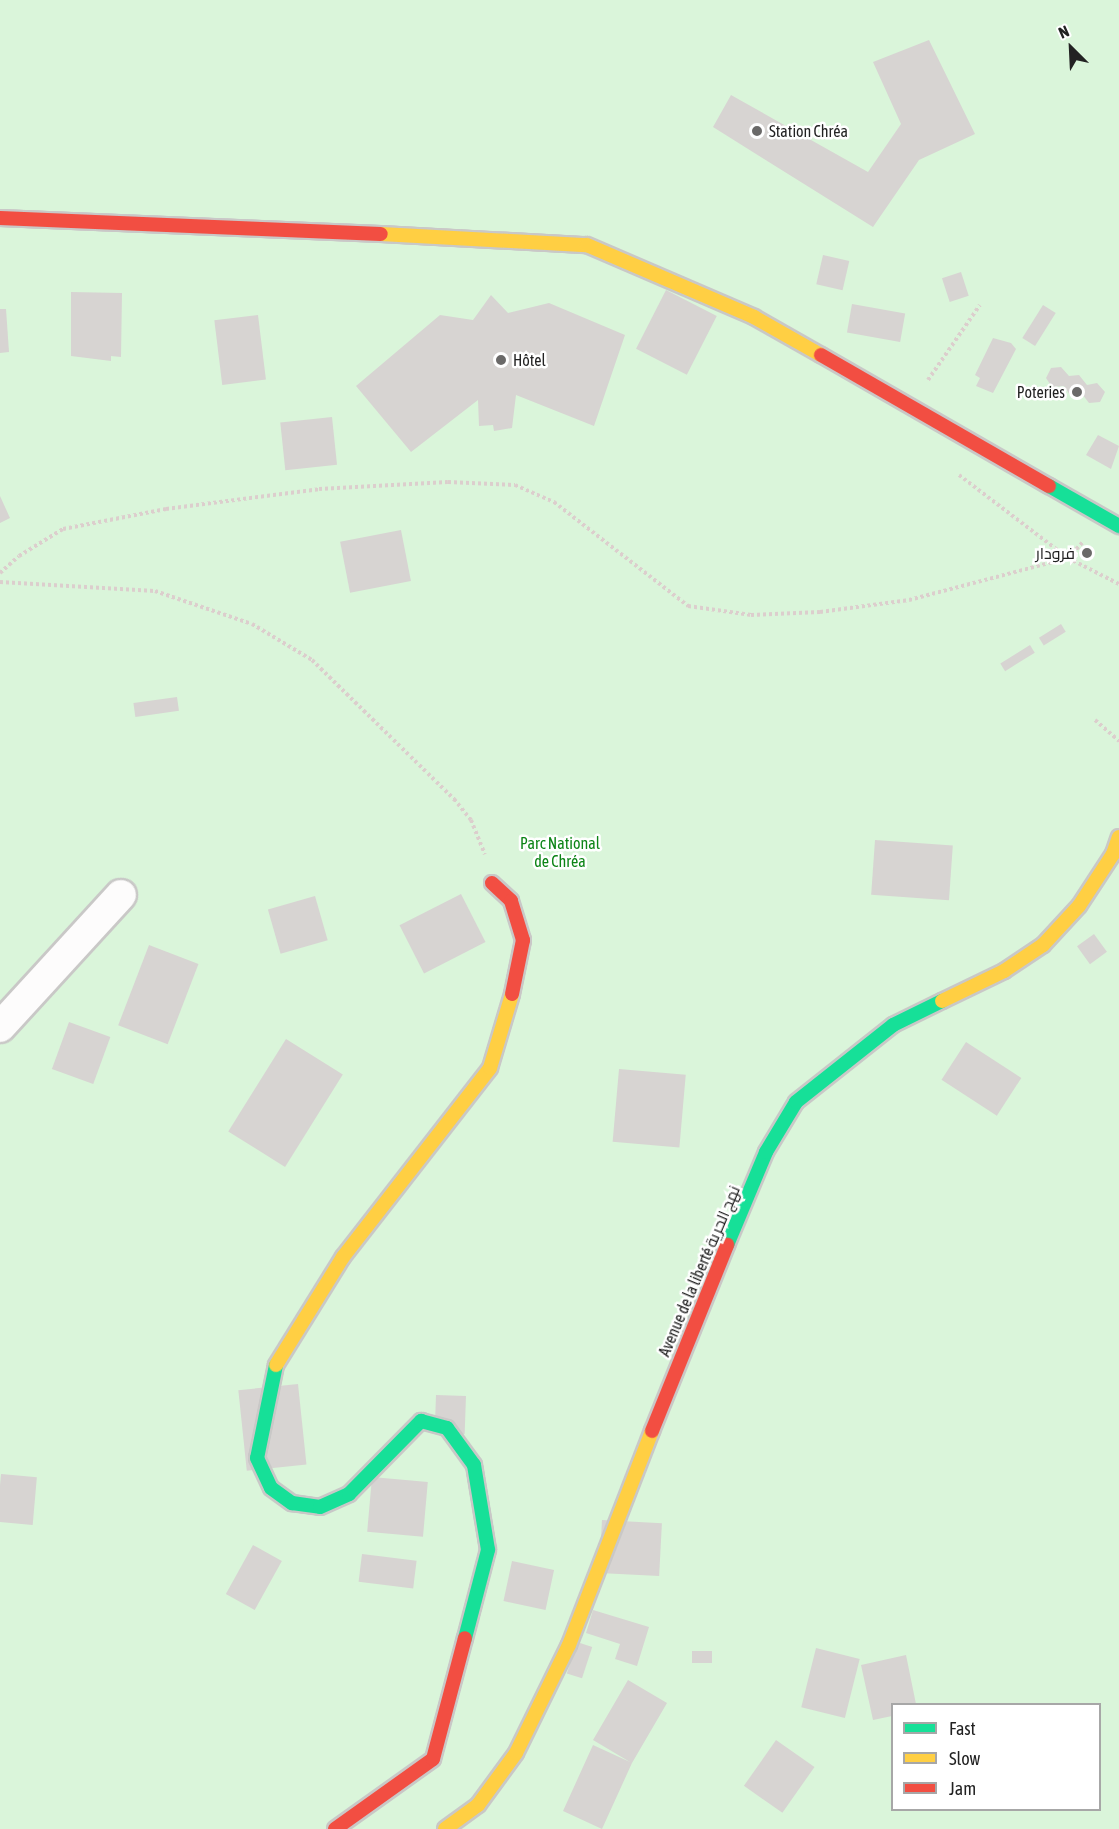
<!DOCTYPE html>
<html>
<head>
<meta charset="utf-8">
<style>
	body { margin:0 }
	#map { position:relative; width:1119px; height:1829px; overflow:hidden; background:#f0eeeb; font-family:"Asap Condensed",Cairo,sans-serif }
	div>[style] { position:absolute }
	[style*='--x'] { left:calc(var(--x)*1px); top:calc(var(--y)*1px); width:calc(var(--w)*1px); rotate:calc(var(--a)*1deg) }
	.park>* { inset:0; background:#daf5da }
	.building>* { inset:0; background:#d7d4d2; transform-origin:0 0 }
	.path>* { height:4px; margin-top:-2px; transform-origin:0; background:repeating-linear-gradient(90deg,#dccecd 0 3px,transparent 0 6px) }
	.roads { filter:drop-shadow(2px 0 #c9c8c7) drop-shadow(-2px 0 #c9c8c7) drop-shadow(0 2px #c9c8c7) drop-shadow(0 -2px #c9c8c7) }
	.street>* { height:30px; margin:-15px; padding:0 15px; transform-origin:15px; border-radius:15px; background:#fdfcfc }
	.fast>* { height:14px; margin:-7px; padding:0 7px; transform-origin:7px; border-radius:7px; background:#16e098 }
	.slow>* { height:14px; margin:-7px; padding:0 7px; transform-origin:7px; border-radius:7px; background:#ffcf43 }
	.jam>* { height:14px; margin:-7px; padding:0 7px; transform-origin:7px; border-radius:7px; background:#f24e42 }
	.dots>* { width:16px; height:16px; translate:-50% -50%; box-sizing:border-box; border:3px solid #fff; border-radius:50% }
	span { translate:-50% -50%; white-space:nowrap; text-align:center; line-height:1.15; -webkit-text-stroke:5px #fff; paint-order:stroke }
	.poi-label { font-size:16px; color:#222 }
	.left { translate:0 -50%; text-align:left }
	.right { translate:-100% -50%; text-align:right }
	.park-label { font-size:16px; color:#0c8416 }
	.street-label { font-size:16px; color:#222 }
	.legend { position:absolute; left:891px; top:1703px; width:210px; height:108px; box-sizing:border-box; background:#fff; border:2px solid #a7a7a7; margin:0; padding:8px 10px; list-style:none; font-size:18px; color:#222 }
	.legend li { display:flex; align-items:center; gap:12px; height:30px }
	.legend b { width:30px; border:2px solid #a7a7a7 }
	.north { position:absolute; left:1041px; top:18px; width:60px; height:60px; -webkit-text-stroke:4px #fff; paint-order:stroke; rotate:336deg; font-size:16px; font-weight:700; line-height:24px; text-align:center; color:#222 }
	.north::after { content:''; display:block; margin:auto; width:21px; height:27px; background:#222; clip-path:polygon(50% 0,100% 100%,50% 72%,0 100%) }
</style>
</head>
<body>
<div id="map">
	<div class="park">
		<div style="clip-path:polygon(evenodd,0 0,1119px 0,1119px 1829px,0 1829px,0 0,892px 1704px,1100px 1704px,1100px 1810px,892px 1810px,892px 1704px)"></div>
	</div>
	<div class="building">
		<div style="clip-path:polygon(929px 40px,975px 134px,919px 160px,873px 227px,713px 127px,731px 95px,868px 172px,901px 124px,873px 62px)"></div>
		<div style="left:823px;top:255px;width:27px;height:30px;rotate:13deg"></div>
		<div style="left:961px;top:272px;width:25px;height:20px;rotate:72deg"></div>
		<div style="left:666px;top:290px;width:57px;height:66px;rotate:27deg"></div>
		<div style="clip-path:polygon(71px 292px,122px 293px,121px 357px,111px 356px,111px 361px,71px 356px)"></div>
		<div style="clip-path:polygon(491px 295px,508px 313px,549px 303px,625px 335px,594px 426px,516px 395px,512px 428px,494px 431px,493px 425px,479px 426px,478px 400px,411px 452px,356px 386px,440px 315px,473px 320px)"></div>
		<div style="left:852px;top:304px;width:54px;height:29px;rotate:10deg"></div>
		<div style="left:1043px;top:305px;width:15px;height:39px;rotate:32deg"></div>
		<div style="clip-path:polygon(0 309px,6px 309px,9px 352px,0 353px)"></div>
		<div style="left:258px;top:315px;width:65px;height:44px;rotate:83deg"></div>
		<div style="clip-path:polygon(993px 338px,1011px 343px,1016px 349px,993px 393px,976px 386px,980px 378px,975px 375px)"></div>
		<div style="clip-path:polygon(1061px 367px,1069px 376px,1079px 375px,1087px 385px,1097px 383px,1105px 392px,1100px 402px,1089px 403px,1082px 394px,1070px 395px,1064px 386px,1052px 387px,1046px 378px,1051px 368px)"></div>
		<div style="left:332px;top:417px;width:48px;height:52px;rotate:84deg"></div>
		<div style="clip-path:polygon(1098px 435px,1119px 446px,1111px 469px,1086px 455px)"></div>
		<div style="clip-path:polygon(0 496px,10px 518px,0 523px)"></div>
		<div style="left:401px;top:530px;width:52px;height:62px;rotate:79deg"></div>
		<div style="left:1061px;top:624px;width:9px;height:26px;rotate:58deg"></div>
		<div style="left:1030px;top:645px;width:9px;height:35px;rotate:58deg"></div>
		<div style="left:177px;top:697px;width:14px;height:44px;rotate:82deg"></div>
		<div style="left:875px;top:840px;width:78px;height:55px;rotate:4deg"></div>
		<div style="left:461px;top:894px;width:54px;height:69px;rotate:63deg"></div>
		<div style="left:315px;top:896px;width:46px;height:49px;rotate:74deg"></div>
		<div style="left:1094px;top:934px;width:22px;height:21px;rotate:54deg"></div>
		<div style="left:149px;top:945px;width:53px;height:86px;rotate:21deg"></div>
		<div style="left:69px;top:1022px;width:44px;height:50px;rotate:20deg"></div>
		<div style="left:286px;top:1039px;width:67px;height:109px;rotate:32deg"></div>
		<div style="left:966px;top:1042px;width:66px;height:45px;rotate:33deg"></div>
		<div style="left:619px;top:1069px;width:67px;height:73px;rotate:5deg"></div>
		<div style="left:298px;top:1384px;width:81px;height:60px;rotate:84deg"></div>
		<div style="left:436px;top:1395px;width:30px;height:38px;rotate:2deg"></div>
		<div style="left:1px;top:1474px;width:36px;height:48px;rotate:5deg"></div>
		<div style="left:372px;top:1477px;width:56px;height:55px;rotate:5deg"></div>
		<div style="left:602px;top:1520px;width:60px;height:53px;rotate:3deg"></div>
		<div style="left:253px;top:1545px;width:33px;height:56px;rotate:29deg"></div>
		<div style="left:362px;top:1554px;width:55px;height:28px;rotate:7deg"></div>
		<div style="left:512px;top:1561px;width:43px;height:41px;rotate:12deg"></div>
		<div style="clip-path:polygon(593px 1610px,649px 1627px,637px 1666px,615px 1659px,620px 1644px,586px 1633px)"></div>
		<div style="left:577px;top:1642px;width:16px;height:33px;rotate:18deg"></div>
		<div style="left:816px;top:1648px;width:45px;height:61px;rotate:14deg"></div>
		<div style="left:692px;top:1651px;width:20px;height:12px"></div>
		<div style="clip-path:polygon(906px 1655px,916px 1704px,892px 1704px,892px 1716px,873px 1720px,861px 1665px)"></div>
		<div style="clip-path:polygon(628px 1680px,667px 1703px,632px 1763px,602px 1829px,563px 1811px,593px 1745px,630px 1762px,593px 1740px)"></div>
		<div style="left:776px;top:1740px;width:47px;height:56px;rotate:35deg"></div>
	</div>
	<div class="path">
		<div style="--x:928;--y:380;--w:91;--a:-55.3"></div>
		<div style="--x:959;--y:475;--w:137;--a:37.3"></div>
		<div style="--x:1068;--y:558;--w:57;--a:27"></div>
		<div style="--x:0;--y:573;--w:25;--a:-42"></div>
		<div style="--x:19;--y:556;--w:52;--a:-31.5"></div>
		<div style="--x:63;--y:529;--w:105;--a:-11"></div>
		<div style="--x:166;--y:509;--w:154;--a:-7.4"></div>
		<div style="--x:319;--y:489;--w:129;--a:-3.1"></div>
		<div style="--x:448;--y:482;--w:67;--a:2.6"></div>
		<div style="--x:515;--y:485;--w:43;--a:23.6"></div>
		<div style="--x:554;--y:502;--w:170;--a:37.8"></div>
		<div style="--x:688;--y:606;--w:64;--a:8.1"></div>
		<div style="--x:751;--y:615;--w:69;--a:-2.5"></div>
		<div style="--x:820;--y:612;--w:90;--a:-7.7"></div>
		<div style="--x:909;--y:600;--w:164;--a:-14.8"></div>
		<div style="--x:1068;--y:558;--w:21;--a:-47"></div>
		<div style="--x:0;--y:582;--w:155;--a:3.3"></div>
		<div style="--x:155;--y:591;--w:102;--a:18.8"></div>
		<div style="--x:252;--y:624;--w:70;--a:31"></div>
		<div style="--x:312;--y:660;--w:199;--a:44.4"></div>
		<div style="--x:454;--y:799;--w:27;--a:51"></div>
		<div style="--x:471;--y:820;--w:37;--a:68"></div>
		<div style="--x:1095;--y:720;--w:32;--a:41"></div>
	</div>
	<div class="roads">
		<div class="street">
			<div style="--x:0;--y:1027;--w:179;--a:-47.5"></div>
		</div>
		<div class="fast">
			<div style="--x:1049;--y:486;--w:81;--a:29.7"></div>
			<div style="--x:727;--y:1245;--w:101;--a:-67.2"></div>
			<div style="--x:766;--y:1152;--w:58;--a:-59"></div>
			<div style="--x:796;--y:1102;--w:124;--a:-38.4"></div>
			<div style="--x:893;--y:1025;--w:55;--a:-26.1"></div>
			<div style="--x:276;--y:1365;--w:95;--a:101.5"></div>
			<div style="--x:257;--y:1458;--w:33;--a:65"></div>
			<div style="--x:271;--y:1488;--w:26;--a:36"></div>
			<div style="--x:292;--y:1503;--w:28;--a:8"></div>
			<div style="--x:320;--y:1507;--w:32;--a:-24"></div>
			<div style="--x:349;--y:1494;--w:103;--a:-45.4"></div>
			<div style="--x:421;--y:1421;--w:27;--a:15"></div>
			<div style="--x:447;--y:1428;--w:46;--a:53.9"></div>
			<div style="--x:474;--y:1465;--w:86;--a:80.6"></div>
			<div style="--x:488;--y:1550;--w:91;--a:104.6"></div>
		</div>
		<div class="slow">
			<div style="--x:381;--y:234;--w:206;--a:3.1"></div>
			<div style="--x:587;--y:245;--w:182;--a:23.3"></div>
			<div style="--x:754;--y:317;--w:77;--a:29.6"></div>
			<div style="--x:942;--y:1001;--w:69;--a:-25.8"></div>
			<div style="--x:1004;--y:971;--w:47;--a:-33.7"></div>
			<div style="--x:1043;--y:945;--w:53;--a:-47.3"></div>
			<div style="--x:1079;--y:906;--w:62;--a:-56.8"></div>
			<div style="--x:1113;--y:854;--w:18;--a:-71"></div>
			<div style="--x:276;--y:1365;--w:127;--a:-58.2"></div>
			<div style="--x:343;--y:1257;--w:239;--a:-52.1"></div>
			<div style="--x:490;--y:1068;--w:77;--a:-73.4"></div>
			<div style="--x:445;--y:1829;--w:41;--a:-36"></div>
			<div style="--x:478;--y:1805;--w:64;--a:-53.8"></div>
			<div style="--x:516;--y:1753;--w:120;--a:-63.9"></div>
			<div style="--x:569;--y:1645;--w:230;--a:-68.8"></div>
		</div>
		<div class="jam">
			<div style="--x:0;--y:218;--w:381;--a:2.4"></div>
			<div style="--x:821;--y:355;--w:263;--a:29.9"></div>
			<div style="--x:492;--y:883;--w:26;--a:43"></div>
			<div style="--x:511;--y:901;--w:41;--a:72.9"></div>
			<div style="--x:523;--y:940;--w:55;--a:101.5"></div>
			<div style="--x:652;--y:1431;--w:201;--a:-68"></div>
			<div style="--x:335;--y:1829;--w:120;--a:-35.5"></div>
			<div style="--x:433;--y:1759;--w:125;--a:-75.2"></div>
		</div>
	</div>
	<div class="dots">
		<div style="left:757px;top:131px;background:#6a6968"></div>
		<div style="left:501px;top:360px;background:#6a6968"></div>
		<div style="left:1077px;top:392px;background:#6a6968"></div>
		<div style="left:1087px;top:553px;background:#6a6968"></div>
	</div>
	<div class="poi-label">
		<span class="left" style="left:769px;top:131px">Station Chréa</span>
		<span class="left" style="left:513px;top:360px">Hôtel</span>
		<span class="right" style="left:1065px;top:392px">Poteries</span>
		<span class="right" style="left:1075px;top:553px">فرودار</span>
	</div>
	<div class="park-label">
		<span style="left:560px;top:852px">Parc National<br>de Chréa</span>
	</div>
	<div class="street-label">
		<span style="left:699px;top:1271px;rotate:-67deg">Avenue de la liberté نهج الحرية</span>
	</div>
	<ul class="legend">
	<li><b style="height:8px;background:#16e098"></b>Fast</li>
	<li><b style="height:8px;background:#ffcf43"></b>Slow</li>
	<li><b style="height:8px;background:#f24e42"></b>Jam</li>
	</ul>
	<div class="north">N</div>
</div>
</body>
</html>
